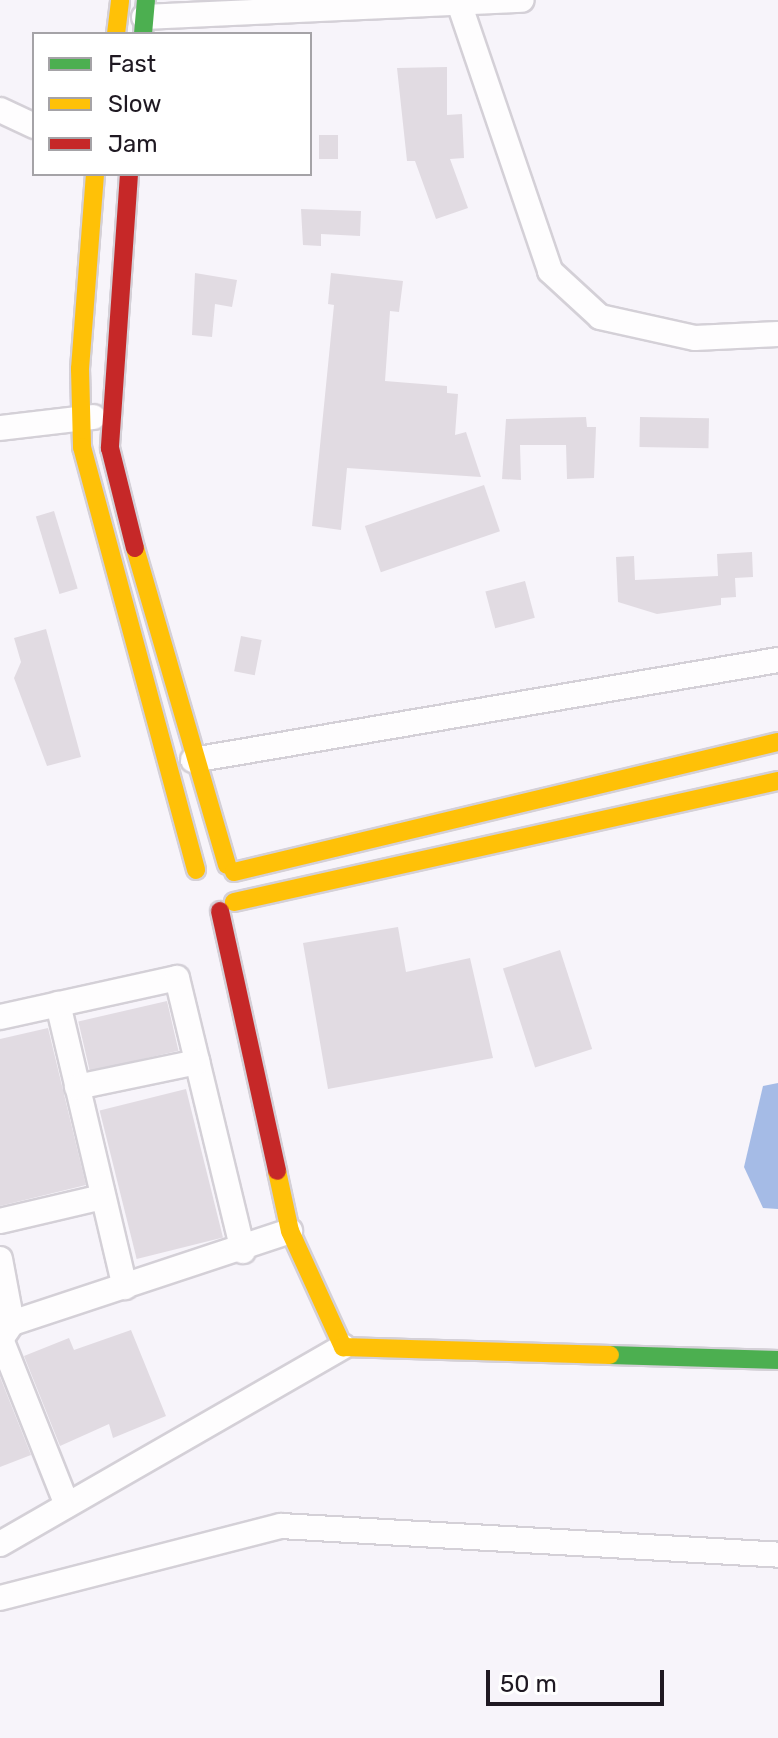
<!DOCTYPE html>
<html>
<head>
<meta charset="utf-8">
<style>
	body { margin:0 }
	#map { position:relative; width:778px; height:1738px; overflow:hidden; background:#f7f4fa; font-family:Rubik,sans-serif }
	div>[style] { position:absolute }
	[style*='--x'] { left:calc(var(--x)*1px); top:calc(var(--y)*1px); width:calc(var(--w)*1px); rotate:calc(var(--a)*1deg) }
	.water>* { inset:0; background:#a5bbe6 }
	.building>* { inset:0; background:#e1dbe2; transform-origin:0 0 }
	.roads { filter:drop-shadow(2px 0 #d4d0d7) drop-shadow(-2px 0 #d4d0d7) drop-shadow(0 2px #d4d0d7) drop-shadow(0 -2px #d4d0d7) }
	.street>* { height:24px; margin:-12px; padding:0 12px; transform-origin:12px; border-radius:12px; background:#fefdfe }
	.fast>* { height:18px; margin:-9px; padding:0 9px; transform-origin:9px; border-radius:9px; background:#4caf50 }
	.slow>* { height:18px; margin:-9px; padding:0 9px; transform-origin:9px; border-radius:9px; background:#ffc107 }
	.jam>* { height:18px; margin:-9px; padding:0 9px; transform-origin:9px; border-radius:9px; background:#c62828 }
	span { translate:-50% -50%; white-space:nowrap; text-align:center; line-height:1.15; -webkit-text-stroke:7px #fff; paint-order:stroke }
	.legend { position:absolute; left:32px; top:32px; width:280px; height:144px; box-sizing:border-box; background:#fff; border:2px solid #a5a3a7; margin:0; padding:10px 14px; list-style:none; font-size:24px; color:#1f1922 }
	.legend li { display:flex; align-items:center; gap:16px; height:40px }
	.legend b { width:40px; border:2px solid #a5a3a7 }
	.scale { position:absolute; left:486px; top:1670px; width:178px; height:36px; box-sizing:border-box; border:4px solid #1f1922; border-top:0; padding-left:10px; font-size:24px; line-height:28px; white-space:nowrap; color:#1f1922; -webkit-text-stroke:6px #fff; paint-order:stroke }
</style>
</head>
<body>
<div id="map">
	<div class="water">
		<div style="clip-path:polygon(778px 1083px,778px 1209px,763px 1208px,744px 1167px,763px 1086px)"></div>
	</div>
	<div class="building">
		<div style="clip-path:polygon(447px 67px,447px 115px,462px 114px,464px 158px,450px 159px,468px 208px,436px 219px,415px 161px,407px 161px,397px 68px)"></div>
		<div style="left:319px;top:135px;width:19px;height:24px"></div>
		<div style="clip-path:polygon(301px 209px,361px 211px,360px 236px,321px 234px,321px 246px,303px 245px)"></div>
		<div style="clip-path:polygon(195px 273px,237px 280px,232px 307px,215px 304px,212px 337px,192px 335px)"></div>
		<div style="clip-path:polygon(331px 273px,403px 281px,399px 312px,390px 311px,385px 381px,447px 386px,447px 393px,458px 394px,455px 435px,466px 432px,481px 477px,347px 468px,341px 530px,312px 526px,334px 305px,328px 304px)"></div>
		<div style="clip-path:polygon(586px 417px,587px 427px,596px 427px,594px 478px,567px 479px,566px 445px,520px 445px,521px 480px,502px 479px,506px 419px)"></div>
		<div style="left:640px;top:417px;width:69px;height:30px;rotate:1deg"></div>
		<div style="left:484px;top:485px;width:49px;height:126px;rotate:71deg"></div>
		<div style="left:54px;top:511px;width:81px;height:19px;rotate:73deg"></div>
		<div style="clip-path:polygon(752px 552px,753px 577px,735px 578px,736px 597px,721px 598px,721px 605px,657px 614px,618px 602px,616px 557px,634px 556px,635px 580px,718px 576px,717px 554px)"></div>
		<div style="left:525px;top:581px;width:38px;height:41px;rotate:75deg"></div>
		<div style="clip-path:polygon(46px 629px,81px 757px,47px 766px,14px 678px,21px 662px,14px 638px)"></div>
		<div style="left:241px;top:636px;width:21px;height:36px;rotate:11deg"></div>
		<div style="clip-path:polygon(398px 927px,406px 972px,470px 958px,493px 1058px,328px 1089px,303px 943px)"></div>
		<div style="left:560px;top:950px;width:104px;height:60px;rotate:72deg"></div>
		<div style="left:167px;top:1001px;width:51px;height:91px;rotate:77deg"></div>
		<div style="clip-path:polygon(48px 1028px,86px 1185px,0 1206px,0 1039px)"></div>
		<div style="left:186px;top:1089px;width:153px;height:89px;rotate:76deg"></div>
		<div style="clip-path:polygon(131px 1330px,166px 1416px,113px 1438px,109px 1424px,60px 1446px,24px 1356px,69px 1338px,74px 1350px)"></div>
		<div style="clip-path:polygon(0 1377px,31px 1455px,0 1467px)"></div>
	</div>
	<div class="roads">
		<div class="street">
			<div style="--x:458;--y:0;--w:286;--a:71.2"></div>
			<div style="--x:550;--y:271;--w:68;--a:42.6"></div>
			<div style="--x:600;--y:317;--w:97;--a:12.5"></div>
			<div style="--x:695;--y:338;--w:83;--a:-2.8"></div>
			<div style="--x:144;--y:17;--w:378;--a:-2.6"></div>
			<div style="--x:0;--y:110;--w:38;--a:25"></div>
			<div style="--x:0;--y:428;--w:94;--a:-6.7"></div>
			<div style="--x:193;--y:760;--w:593;--a:-9.7"></div>
			<div style="--x:58;--y:1004;--w:291;--a:76.7"></div>
			<div style="--x:0;--y:1017;--w:181;--a:-12.4"></div>
			<div style="--x:177;--y:978;--w:281;--a:76.4"></div>
			<div style="--x:77;--y:1087;--w:123;--a:-11.8"></div>
			<div style="--x:0;--y:1221;--w:105;--a:-13.2"></div>
			<div style="--x:0;--y:1259;--w:65;--a:79.4"></div>
			<div style="--x:67;--y:1505;--w:179;--a:-111.7"></div>
			<div style="--x:1;--y:1339;--w:19;--a:-55"></div>
			<div style="--x:12;--y:1323;--w:293;--a:-18.3"></div>
			<div style="--x:0;--y:1544;--w:396;--a:-29.9"></div>
			<div style="--x:0;--y:1598;--w:290;--a:-14.4"></div>
			<div style="--x:281;--y:1526;--w:498;--a:3.3"></div>
		</div>
		<div class="fast">
			<div style="--x:143;--y:34;--w:34;--a:-85"></div>
			<div style="--x:610;--y:1355;--w:168;--a:1.7"></div>
		</div>
		<div class="slow">
			<div style="--x:116;--y:34;--w:34;--a:-83"></div>
			<div style="--x:95;--y:174;--w:196;--a:94.4"></div>
			<div style="--x:80;--y:369;--w:78;--a:88.5"></div>
			<div style="--x:82;--y:447;--w:438;--a:74.9"></div>
			<div style="--x:135;--y:548;--w:330;--a:73.8"></div>
			<div style="--x:234;--y:872;--w:559;--a:-13.44"></div>
			<div style="--x:234;--y:902;--w:557;--a:-12.54"></div>
			<div style="--x:277;--y:1171;--w:61;--a:77.8"></div>
			<div style="--x:290;--y:1231;--w:128;--a:65.4"></div>
			<div style="--x:343;--y:1347;--w:267;--a:1.7"></div>
		</div>
		<div class="jam">
			<div style="--x:129;--y:174;--w:275;--a:94"></div>
			<div style="--x:110;--y:448;--w:103;--a:76"></div>
			<div style="--x:220;--y:911;--w:266;--a:77.6"></div>
		</div>
	</div>
	<ul class="legend">
	<li><b style="height:10px;background:#4caf50"></b>Fast</li>
	<li><b style="height:10px;background:#ffc107"></b>Slow</li>
	<li><b style="height:10px;background:#c62828"></b>Jam</li>
	</ul>
	<div class="scale">50 m</div>
</div>
</body>
</html>
